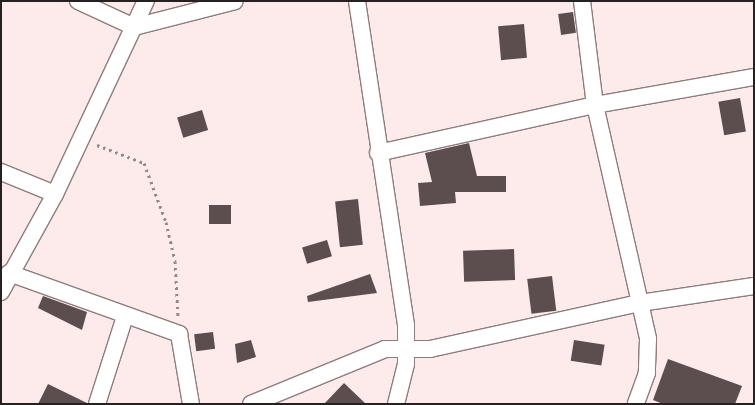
<!DOCTYPE html>
<html>
<head>
<meta charset="utf-8">
<style>
	body { margin:0 }
	#map { position:relative; width:755px; height:405px; overflow:hidden; background:#fdebeb; font-family:"Noto Sans",sans-serif }
	div>[style] { position:absolute }
	[style*='--x'] { left:calc(var(--x)*1px); top:calc(var(--y)*1px); width:calc(var(--w)*1px); rotate:calc(var(--a)*1deg) }
	.building>* { inset:0; background:#5c4e4e; transform-origin:0 0 }
	.path>* { height:3px; margin-top:-1.5px; transform-origin:0; background:repeating-linear-gradient(90deg,#938787 0 2.5px,transparent 0 6.5px) }
	.roads { filter:drop-shadow(1px 0 #8d7d7d) drop-shadow(-1px 0 #8d7d7d) drop-shadow(0 1px #8d7d7d) drop-shadow(0 -1px #8d7d7d) }
	.minor>* { height:16px; margin:-8px; padding:0 8px; transform-origin:8px; border-radius:8px; background:#fff }
	span { translate:-50% -50%; white-space:nowrap; text-align:center; line-height:1.15; -webkit-text-stroke:5px #fdfdfd; paint-order:stroke }
	.frame { position:absolute; inset:0; border:2px solid #272021; pointer-events:none }
</style>
</head>
<body>
<div id="map">
	<div class="building">
		<div style="left:573px;top:12px;width:21px;height:15px;rotate:82deg"></div>
		<div style="left:524px;top:24px;width:34px;height:26px;rotate:85deg"></div>
		<div style="left:740px;top:98px;width:34px;height:22px;rotate:80deg"></div>
		<div style="left:202px;top:110px;width:21px;height:26px;rotate:73deg"></div>
		<div style="clip-path:polygon(469px 143px,477px 176px,506px 176px,506px 192px,455px 192px,456px 203px,420px 206px,418px 183px,432px 182px,425px 153px)"></div>
		<div style="left:358px;top:199px;width:46px;height:23px;rotate:84deg"></div>
		<div style="left:231px;top:205px;width:19px;height:22px;rotate:90deg"></div>
		<div style="left:327px;top:240px;width:17px;height:26px;rotate:73deg"></div>
		<div style="left:514px;top:249px;width:31px;height:51px;rotate:88deg"></div>
		<div style="clip-path:polygon(370px 274px,377px 293px,308px 302px,307px 296px)"></div>
		<div style="left:552px;top:276px;width:35px;height:25px;rotate:83deg"></div>
		<div style="clip-path:polygon(43px 296px,87px 312px,82px 330px,38px 308px)"></div>
		<div style="left:213px;top:332px;width:17px;height:19px;rotate:83deg"></div>
		<div style="clip-path:polygon(251px 340px,256px 357px,237px 363px,235px 344px)"></div>
		<div style="left:574px;top:340px;width:31px;height:21px;rotate:9deg"></div>
		<div style="clip-path:polygon(668px 359px,742px 386px,735px 404px,663px 404px,653px 400px)"></div>
		<div style="clip-path:polygon(344px 383px,366px 404px,324px 404px)"></div>
		<div style="clip-path:polygon(48px 384px,87px 403px,87px 404px,38px 404px)"></div>
	</div>
	<div class="path">
		<div style="--x:97;--y:145;--w:50;--a:21"></div>
		<div style="--x:144;--y:163;--w:63;--a:69.6"></div>
		<div style="--x:166;--y:222;--w:40;--a:77"></div>
		<div style="--x:175;--y:261;--w:55;--a:86.9"></div>
	</div>
	<div class="roads">
		<div class="minor">
			<div style="--x:78;--y:1;--w:62;--a:24.9"></div>
			<div style="--x:134;--y:27;--w:104;--a:-14.4"></div>
			<div style="--x:357;--y:1;--w:328;--a:81.4"></div>
			<div style="--x:406;--y:325;--w:39;--a:90"></div>
			<div style="--x:406;--y:364;--w:41;--a:104"></div>
			<div style="--x:582;--y:1;--w:105;--a:82.9"></div>
			<div style="--x:595;--y:105;--w:240;--a:77.2"></div>
			<div style="--x:648;--y:339;--w:34;--a:92"></div>
			<div style="--x:647;--y:373;--w:33;--a:110"></div>
			<div style="--x:378;--y:153;--w:222;--a:-12.5"></div>
			<div style="--x:595;--y:105;--w:161;--a:-10"></div>
			<div style="--x:1;--y:172;--w:58;--a:22.2"></div>
			<div style="--x:9;--y:273;--w:181;--a:19.7"></div>
			<div style="--x:179;--y:334;--w:71;--a:80.3"></div>
			<div style="--x:1;--y:292;--w:112;--a:-61.1"></div>
			<div style="--x:55;--y:194;--w:213;--a:-64.8"></div>
			<div style="--x:97;--y:404;--w:92;--a:-72.3"></div>
			<div style="--x:251;--y:404;--w:145;--a:-22.3"></div>
			<div style="--x:385;--y:349;--w:45;--a:0"></div>
			<div style="--x:430;--y:349;--w:215;--a:-12.4"></div>
			<div style="--x:640;--y:303;--w:115;--a:-8.5"></div>
		</div>
	</div>
	<div class="frame"></div>
</div>
</body>
</html>
